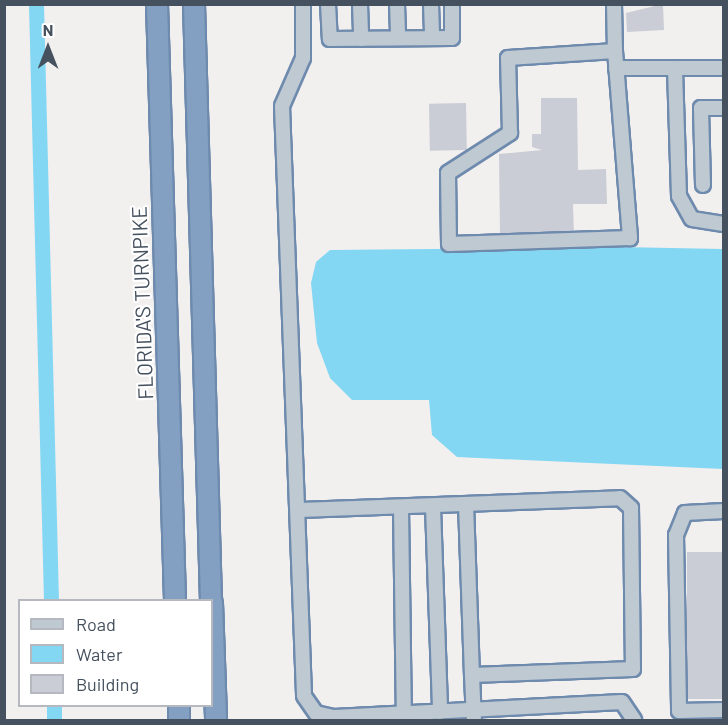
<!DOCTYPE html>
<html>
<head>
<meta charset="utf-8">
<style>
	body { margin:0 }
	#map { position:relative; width:728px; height:725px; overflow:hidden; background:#f2efef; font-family:Barlow,sans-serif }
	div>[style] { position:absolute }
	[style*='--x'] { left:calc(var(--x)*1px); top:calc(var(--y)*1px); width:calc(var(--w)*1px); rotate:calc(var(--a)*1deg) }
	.water>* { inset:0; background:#83d7f3 }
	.canal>* { height:15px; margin:-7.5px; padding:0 7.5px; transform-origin:7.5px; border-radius:7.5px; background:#83d7f3 }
	.building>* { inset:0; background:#cacdd5; transform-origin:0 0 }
	.roads { filter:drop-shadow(2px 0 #6e8aad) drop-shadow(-2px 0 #6e8aad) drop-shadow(0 2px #6e8aad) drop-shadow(0 -2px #6e8aad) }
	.minor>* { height:14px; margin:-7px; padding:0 7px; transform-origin:7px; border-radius:7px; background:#bec9d2 }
	.highway>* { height:20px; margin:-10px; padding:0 10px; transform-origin:10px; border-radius:10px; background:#839fc1 }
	span { translate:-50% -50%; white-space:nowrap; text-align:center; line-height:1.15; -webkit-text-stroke:4.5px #fff; paint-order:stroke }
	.street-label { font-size:21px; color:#45515e }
	.frame { position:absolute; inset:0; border:6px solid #45515e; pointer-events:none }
	.legend { position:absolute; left:18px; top:599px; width:195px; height:108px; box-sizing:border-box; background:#fff; border:2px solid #b5b9bf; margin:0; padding:8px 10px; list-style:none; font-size:18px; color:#45515e }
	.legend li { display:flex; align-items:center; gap:12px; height:30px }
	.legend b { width:30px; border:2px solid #b5b9bf }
	.north { position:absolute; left:18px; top:18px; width:60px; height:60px; -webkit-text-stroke:4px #fff; paint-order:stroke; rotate:0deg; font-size:16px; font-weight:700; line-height:24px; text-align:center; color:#45515e }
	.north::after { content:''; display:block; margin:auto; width:21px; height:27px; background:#45515e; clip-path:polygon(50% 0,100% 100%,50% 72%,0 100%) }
</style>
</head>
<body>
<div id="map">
	<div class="water">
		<div style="clip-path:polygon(619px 247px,723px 249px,723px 469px,457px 457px,432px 435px,429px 400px,352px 400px,330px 378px,317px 343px,311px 283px,316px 262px,330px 250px)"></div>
	</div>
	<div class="canal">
		<div style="--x:36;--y:4;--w:596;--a:88.56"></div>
		<div style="--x:54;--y:706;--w:14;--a:90"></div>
	</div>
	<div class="building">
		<div style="clip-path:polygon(663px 4px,664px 30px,627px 32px,626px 13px)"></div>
		<div style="clip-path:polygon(541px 98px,577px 98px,578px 170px,606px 169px,607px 204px,573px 204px,574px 236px,500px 237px,499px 154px,542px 150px,532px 147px,532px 134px,541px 134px)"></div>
		<div style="left:466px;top:103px;width:47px;height:37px;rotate:89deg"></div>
		<div style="left:724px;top:552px;width:147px;height:37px;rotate:90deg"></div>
	</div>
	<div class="roads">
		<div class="minor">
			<div style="--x:303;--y:4;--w:54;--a:90"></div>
			<div style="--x:303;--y:58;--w:52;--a:113.6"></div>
			<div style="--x:282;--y:106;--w:590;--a:87.86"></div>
			<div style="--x:304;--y:696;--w:21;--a:55"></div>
			<div style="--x:316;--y:713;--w:18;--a:13"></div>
			<div style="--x:334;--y:717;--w:288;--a:-3"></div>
			<div style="--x:622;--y:702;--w:22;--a:56"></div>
			<div style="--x:328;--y:4;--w:35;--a:87"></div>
			<div style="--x:330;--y:39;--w:122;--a:-0.5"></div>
			<div style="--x:452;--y:38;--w:34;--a:-90"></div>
			<div style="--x:360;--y:4;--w:35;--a:88"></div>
			<div style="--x:397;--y:4;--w:34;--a:88"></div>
			<div style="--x:431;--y:4;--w:34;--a:88"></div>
			<div style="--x:614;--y:4;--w:47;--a:88.8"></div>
			<div style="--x:615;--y:51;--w:188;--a:85.4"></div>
			<div style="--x:630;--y:238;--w:181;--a:178.1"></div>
			<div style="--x:449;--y:244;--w:71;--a:-90.8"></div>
			<div style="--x:448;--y:173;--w:74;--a:-32.8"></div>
			<div style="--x:510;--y:133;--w:75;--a:-91.5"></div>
			<div style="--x:508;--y:58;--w:107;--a:-3.7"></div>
			<div style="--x:616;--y:68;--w:108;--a:0"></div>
			<div style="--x:675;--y:69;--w:127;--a:88.2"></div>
			<div style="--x:679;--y:196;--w:26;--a:61"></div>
			<div style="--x:692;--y:219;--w:32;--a:9"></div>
			<div style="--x:703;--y:185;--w:77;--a:-91.5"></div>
			<div style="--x:701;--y:108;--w:23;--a:0"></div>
			<div style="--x:466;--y:504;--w:171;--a:88"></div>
			<div style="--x:433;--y:507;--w:205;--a:88"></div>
			<div style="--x:401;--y:508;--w:209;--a:89.2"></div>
			<div style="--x:300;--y:510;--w:320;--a:-2.1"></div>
			<div style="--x:620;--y:498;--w:15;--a:42"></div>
			<div style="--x:631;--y:508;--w:161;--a:89.3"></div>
			<div style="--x:633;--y:669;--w:161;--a:177.9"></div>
			<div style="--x:472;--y:675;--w:45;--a:87.5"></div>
			<div style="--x:724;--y:511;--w:39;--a:177"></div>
			<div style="--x:685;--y:513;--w:24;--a:112"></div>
			<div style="--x:676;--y:535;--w:176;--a:89"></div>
			<div style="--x:679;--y:711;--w:45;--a:-1.3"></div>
		</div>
		<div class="highway">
			<div style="--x:157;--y:4;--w:596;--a:88.27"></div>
			<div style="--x:194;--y:4;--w:596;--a:88.37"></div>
			<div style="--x:212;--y:603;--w:117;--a:88"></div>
			<div style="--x:179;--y:706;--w:14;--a:90"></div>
		</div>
	</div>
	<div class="street-label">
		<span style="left:142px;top:303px;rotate:-92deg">FLORIDA'S TURNPIKE</span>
	</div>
	<div class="frame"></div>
	<ul class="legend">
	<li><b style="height:8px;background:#bec9d2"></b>Road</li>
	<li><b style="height:16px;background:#83d7f3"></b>Water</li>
	<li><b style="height:16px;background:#cacdd5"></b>Building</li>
	</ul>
	<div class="north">N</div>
</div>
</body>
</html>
